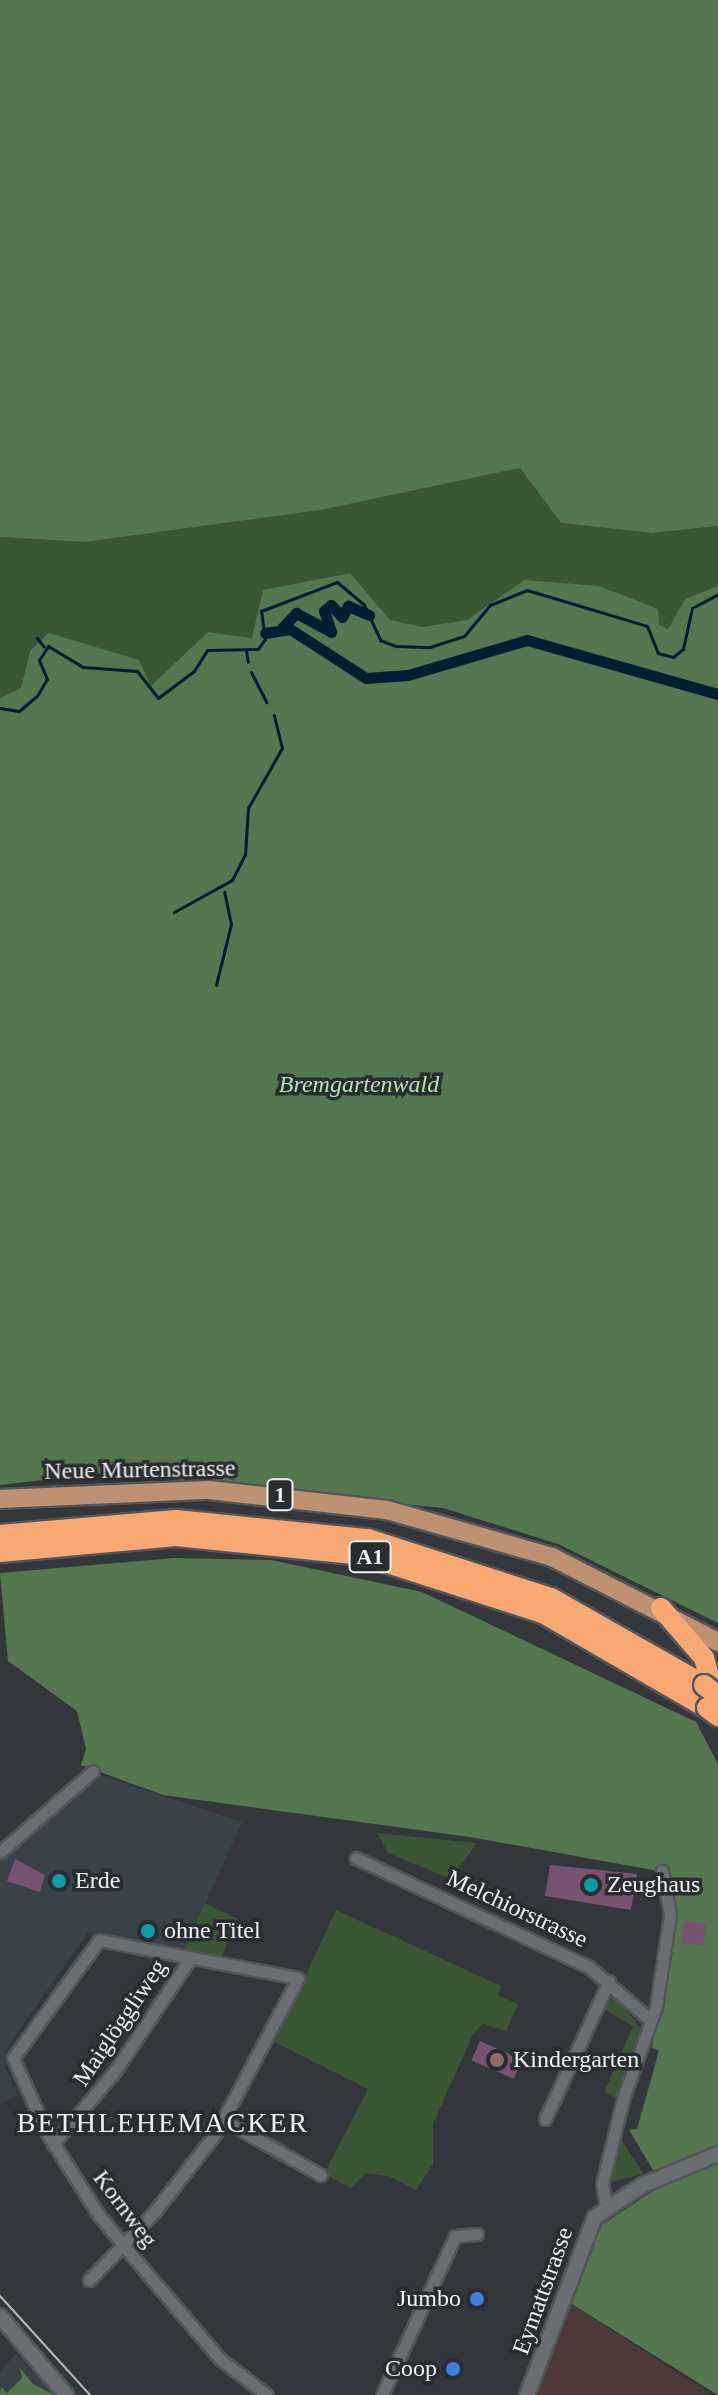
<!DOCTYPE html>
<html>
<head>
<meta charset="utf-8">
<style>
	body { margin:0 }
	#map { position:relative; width:718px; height:2395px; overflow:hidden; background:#33373b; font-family:"Times New Roman",serif }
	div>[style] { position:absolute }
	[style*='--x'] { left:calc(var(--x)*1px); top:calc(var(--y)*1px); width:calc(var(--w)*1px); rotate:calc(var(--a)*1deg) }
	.industrial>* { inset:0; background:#4d3937 }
	.built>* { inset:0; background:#384248 }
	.green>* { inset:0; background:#3a5635 }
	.forest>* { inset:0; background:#557750 }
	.stream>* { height:3px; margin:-1.5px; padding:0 1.5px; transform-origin:1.5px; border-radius:1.5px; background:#001e33 }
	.canal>* { height:11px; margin:-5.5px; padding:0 5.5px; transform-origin:5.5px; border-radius:5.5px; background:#001e33 }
	.building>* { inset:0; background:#7a5271; transform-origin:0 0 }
	.roads { filter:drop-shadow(2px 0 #525659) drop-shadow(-2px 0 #525659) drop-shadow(0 2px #525659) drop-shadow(0 -2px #525659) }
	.minor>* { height:11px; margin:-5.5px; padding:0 5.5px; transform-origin:5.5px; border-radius:5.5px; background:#696e72 }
	.tertiary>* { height:14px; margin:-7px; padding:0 7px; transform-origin:7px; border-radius:7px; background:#696e72 }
	.primary>* { height:18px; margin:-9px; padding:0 9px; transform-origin:9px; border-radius:9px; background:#be9173 }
	.motorway>* { height:20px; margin:-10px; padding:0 10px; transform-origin:10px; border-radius:10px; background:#f7a873 }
	.tram>* { height:2px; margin:-1px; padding:0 1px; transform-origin:1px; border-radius:1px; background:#b9bcbf }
	.bridges { filter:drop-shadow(2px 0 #525659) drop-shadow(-2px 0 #525659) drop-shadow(0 2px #525659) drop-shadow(0 -2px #525659) }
	.motorway-bridge>* { height:20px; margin:-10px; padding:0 10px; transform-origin:10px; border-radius:10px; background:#f7a873 }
	.dots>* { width:22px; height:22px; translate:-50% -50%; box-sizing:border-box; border:4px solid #292d31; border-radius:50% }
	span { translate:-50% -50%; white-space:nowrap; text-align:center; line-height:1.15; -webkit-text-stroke:7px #292d31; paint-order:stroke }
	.shield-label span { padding:2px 6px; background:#292d31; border:2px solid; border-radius:6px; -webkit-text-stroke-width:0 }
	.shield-label { font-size:22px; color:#eff2f4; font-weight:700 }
	.park-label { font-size:24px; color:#b1e7a9; font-style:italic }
	.street-label { font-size:24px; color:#eff2f4 }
	.poi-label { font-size:24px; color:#eff2f4 }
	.left { translate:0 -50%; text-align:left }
	.right { translate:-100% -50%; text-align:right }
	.quarter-label { font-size:28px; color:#eff2f4; letter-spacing:2px }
</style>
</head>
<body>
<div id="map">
	<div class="industrial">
		<div style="clip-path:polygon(567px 2301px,711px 2395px,533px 2395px)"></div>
	</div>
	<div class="built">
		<div style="clip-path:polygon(96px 1774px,242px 1822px,183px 1953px,89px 1931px,6px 2049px,5px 2068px,18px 2095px,0 2104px,0 1857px)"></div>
		<div style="clip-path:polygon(17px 2353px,54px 2395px,0 2395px,0 2371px)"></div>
	</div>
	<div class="green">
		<div style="clip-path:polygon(520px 468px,561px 523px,652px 533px,718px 526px,718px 586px,685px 599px,668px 629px,524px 580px,467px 620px,422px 627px,390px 621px,350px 573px,264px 590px,252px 638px,208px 632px,151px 687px,30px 651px,21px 688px,0 698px,0 537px,85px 542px,321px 510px)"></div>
		<div style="clip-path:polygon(377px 1833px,477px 1843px,451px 1879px,388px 1853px)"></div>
		<div style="clip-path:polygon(205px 1903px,238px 1919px,220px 1960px,183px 1953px)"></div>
		<div style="clip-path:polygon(336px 1910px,501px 1986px,498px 1995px,518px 2004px,506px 2031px,483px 2024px,473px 2034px,433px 2124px,433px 2164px,416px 2190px,389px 2176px,365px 2173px,351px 2188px,324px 2174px,368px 2089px,275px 2042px)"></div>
		<div style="clip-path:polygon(615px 1997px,645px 2033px,618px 2099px,604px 2093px,633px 2026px,602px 2008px)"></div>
		<div style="clip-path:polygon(622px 2140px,643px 2174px,611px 2182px,620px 2140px)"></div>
	</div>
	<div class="forest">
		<div style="clip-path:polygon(0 0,718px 0,718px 526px,652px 533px,561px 523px,520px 468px,321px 510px,85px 542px,0 537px)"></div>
		<div style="clip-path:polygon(350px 573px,390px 620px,422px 627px,467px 620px,524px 580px,599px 586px,658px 609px,659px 625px,668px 629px,685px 599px,718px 586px,718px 1623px,558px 1544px,443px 1508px,103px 1473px,0 1485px,0 698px,21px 688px,30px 651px,49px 633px,139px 660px,151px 686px,208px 632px,252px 638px,263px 590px)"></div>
		<div style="clip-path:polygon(174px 1558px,271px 1560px,422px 1592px,696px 1722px,718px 1764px,718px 2395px,567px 2301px,597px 2228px,662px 2185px,629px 2130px,637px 2129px,659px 2051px,652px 2048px,675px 1918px,669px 1873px,470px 1837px,163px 1795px,81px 1765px,86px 1749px,77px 1711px,8px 1661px,0 1573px)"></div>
		<div style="clip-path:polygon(20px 2368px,33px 2384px,54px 2395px,0 2395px,1px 2387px,7px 2393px,22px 2378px)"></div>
	</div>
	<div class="stream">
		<div style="--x:37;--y:638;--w:11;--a:52"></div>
		<div style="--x:246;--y:650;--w:12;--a:81"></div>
		<div style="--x:251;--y:672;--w:34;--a:63"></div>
		<div style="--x:0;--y:708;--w:19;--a:9"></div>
		<div style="--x:19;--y:711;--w:23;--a:-40"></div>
		<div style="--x:37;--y:696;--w:20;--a:-60"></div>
		<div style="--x:47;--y:679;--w:21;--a:-113"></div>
		<div style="--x:39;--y:660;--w:17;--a:-57"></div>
		<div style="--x:48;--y:646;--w:41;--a:31"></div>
		<div style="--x:83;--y:667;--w:54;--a:4.2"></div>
		<div style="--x:137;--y:671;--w:34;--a:52"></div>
		<div style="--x:158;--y:698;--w:45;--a:-36.9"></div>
		<div style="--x:194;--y:671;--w:25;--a:-58"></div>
		<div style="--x:207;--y:650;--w:51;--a:-1.1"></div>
		<div style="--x:258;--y:649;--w:12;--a:-55"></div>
		<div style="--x:265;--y:639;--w:28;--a:-98"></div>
		<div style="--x:261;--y:611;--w:81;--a:-20.9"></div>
		<div style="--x:337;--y:582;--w:35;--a:40"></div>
		<div style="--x:364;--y:605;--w:38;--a:65"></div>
		<div style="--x:380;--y:640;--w:17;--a:21"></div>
		<div style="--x:396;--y:646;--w:34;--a:2"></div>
		<div style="--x:430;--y:647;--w:36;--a:-18"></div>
		<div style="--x:464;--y:636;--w:40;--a:-50"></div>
		<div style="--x:490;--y:605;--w:40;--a:-22"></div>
		<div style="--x:527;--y:590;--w:125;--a:16.7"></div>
		<div style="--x:647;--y:626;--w:29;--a:68"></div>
		<div style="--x:658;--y:653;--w:16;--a:15"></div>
		<div style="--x:673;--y:657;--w:13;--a:-39"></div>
		<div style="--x:683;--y:649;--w:42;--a:-77.6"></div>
		<div style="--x:692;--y:608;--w:30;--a:-28"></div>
		<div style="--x:174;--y:912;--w:66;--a:-28.9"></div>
		<div style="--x:232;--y:880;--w:28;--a:-63"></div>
		<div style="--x:245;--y:855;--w:47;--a:-86.3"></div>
		<div style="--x:248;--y:808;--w:69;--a:-60.5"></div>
		<div style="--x:282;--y:748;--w:34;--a:-104"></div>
		<div style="--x:216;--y:985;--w:63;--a:-76.2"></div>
		<div style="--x:231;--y:924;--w:33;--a:-102"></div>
	</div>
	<div class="canal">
		<div style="--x:282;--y:628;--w:21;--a:-47"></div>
		<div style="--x:296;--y:613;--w:40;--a:28"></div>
		<div style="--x:331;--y:632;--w:22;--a:-108"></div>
		<div style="--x:324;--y:611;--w:9;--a:-41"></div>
		<div style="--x:331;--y:605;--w:16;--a:47"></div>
		<div style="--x:342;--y:617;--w:13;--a:-61"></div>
		<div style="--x:348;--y:606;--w:23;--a:23"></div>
		<div style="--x:265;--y:633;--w:25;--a:-9"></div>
		<div style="--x:290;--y:629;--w:90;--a:32.8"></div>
		<div style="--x:366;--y:678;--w:42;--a:-4.1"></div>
		<div style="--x:408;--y:675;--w:124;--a:-16.4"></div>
		<div style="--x:527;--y:640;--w:198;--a:15.8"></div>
	</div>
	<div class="building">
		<div style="clip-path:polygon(15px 1859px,45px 1875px,40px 1892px,7px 1881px)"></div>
		<div style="clip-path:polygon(550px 1865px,637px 1874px,631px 1910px,545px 1896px)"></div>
		<div style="left:684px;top:1921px;width:22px;height:22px;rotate:8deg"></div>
		<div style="left:480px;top:2041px;width:46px;height:21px;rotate:24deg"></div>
	</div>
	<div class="roads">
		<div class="minor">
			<div style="--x:0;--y:1852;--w:123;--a:-41.1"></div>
			<div style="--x:356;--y:1858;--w:257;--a:25.1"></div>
			<div style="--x:589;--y:1967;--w:78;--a:40.8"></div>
			<div style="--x:545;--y:2119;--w:152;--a:-65.1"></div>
			<div style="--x:225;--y:2121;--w:110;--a:29.4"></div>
			<div style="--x:53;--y:2144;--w:96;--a:-49.7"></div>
			<div style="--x:115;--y:2071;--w:133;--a:-56.3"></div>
			<div style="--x:606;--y:2206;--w:22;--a:-100"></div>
			<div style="--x:602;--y:2184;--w:88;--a:-76.1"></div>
			<div style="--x:623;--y:2099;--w:98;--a:-70.3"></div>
			<div style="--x:656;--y:2007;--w:94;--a:-81.4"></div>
			<div style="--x:670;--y:1914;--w:44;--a:-100.5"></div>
			<div style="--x:89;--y:2280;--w:49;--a:-45.8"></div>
			<div style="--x:123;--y:2245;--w:47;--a:-46.7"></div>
			<div style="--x:155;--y:2211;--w:99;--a:-52"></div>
			<div style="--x:216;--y:2133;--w:175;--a:-62.1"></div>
			<div style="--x:298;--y:1978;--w:203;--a:-169.2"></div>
			<div style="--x:99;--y:1940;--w:146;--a:126.1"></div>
			<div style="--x:13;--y:2058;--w:82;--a:65.6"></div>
			<div style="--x:47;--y:2133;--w:96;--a:57.8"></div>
			<div style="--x:98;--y:2214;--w:40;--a:51"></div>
			<div style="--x:123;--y:2245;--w:150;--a:49.6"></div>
			<div style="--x:220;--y:2359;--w:59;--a:37.5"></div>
			<div style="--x:382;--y:2395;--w:175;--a:-65.3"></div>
			<div style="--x:455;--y:2236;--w:22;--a:-5"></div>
		</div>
		<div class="tertiary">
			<div style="--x:0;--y:2316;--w:103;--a:50.1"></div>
			<div style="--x:527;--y:2395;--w:191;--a:-69.1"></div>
			<div style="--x:595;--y:2217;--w:58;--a:-33.7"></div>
			<div style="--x:643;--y:2185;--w:81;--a:-22.5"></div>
		</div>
		<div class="primary">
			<div style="--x:0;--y:1499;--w:209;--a:-2.5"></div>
			<div style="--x:209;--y:1490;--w:179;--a:6.4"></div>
			<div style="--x:387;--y:1510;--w:172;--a:15.9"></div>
			<div style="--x:552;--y:1557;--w:186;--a:27.1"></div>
		</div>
		<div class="motorway">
			<div style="--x:0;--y:1535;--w:177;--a:-4.9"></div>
			<div style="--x:176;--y:1520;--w:193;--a:5.7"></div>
			<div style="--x:368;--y:1539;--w:192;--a:17.9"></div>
			<div style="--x:551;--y:1598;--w:176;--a:29.6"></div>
			<div style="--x:0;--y:1552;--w:177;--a:-5.2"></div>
			<div style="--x:176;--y:1536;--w:188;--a:5.8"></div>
			<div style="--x:363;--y:1555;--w:189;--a:17.9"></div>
			<div style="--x:543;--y:1613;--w:190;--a:30.1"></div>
			<div style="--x:661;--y:1608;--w:66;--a:49.3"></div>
			<div style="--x:704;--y:1658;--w:41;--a:74.6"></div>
		</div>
	</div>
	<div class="tram">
		<div style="--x:0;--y:2296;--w:134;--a:47.7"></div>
	</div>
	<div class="bridges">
		<div class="motorway-bridge">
			<div style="--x:704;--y:1685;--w:18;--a:38"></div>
			<div style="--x:707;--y:1708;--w:14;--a:36"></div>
		</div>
	</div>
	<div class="dots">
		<div style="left:59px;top:1881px;background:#0f9aa8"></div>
		<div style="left:591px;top:1885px;background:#0f9aa8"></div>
		<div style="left:148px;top:1931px;background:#0f9aa8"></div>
		<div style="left:497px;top:2060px;background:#8d6e63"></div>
		<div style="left:477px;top:2299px;background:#3f7fe0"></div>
		<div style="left:453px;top:2369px;background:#3f7fe0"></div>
	</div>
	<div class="shield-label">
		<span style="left:280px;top:1495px">1</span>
		<span style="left:370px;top:1557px">A1</span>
	</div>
	<div class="park-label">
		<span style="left:359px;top:1085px">Bremgartenwald</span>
	</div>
	<div class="street-label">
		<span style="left:140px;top:1470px;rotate:-1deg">Neue Murtenstrasse</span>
		<span style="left:517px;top:1909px;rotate:25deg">Melchiorstrasse</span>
		<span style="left:120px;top:2023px;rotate:-56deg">Maiglöggliweg</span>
		<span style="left:125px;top:2209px;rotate:53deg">Kornweg</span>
		<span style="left:543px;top:2291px;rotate:-70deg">Eymattstrasse</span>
	</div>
	<div class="poi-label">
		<span class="left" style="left:75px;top:1881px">Erde</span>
		<span class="left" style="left:607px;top:1885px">Zeughaus</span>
		<span class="left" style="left:164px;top:1931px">ohne Titel</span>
		<span class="left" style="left:513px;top:2060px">Kindergarten</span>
		<span class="right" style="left:461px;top:2299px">Jumbo</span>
		<span class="right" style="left:437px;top:2369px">Coop</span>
	</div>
	<div class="quarter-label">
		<span style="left:163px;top:2123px">BETHLEHEMACKER</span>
	</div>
</div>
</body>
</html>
